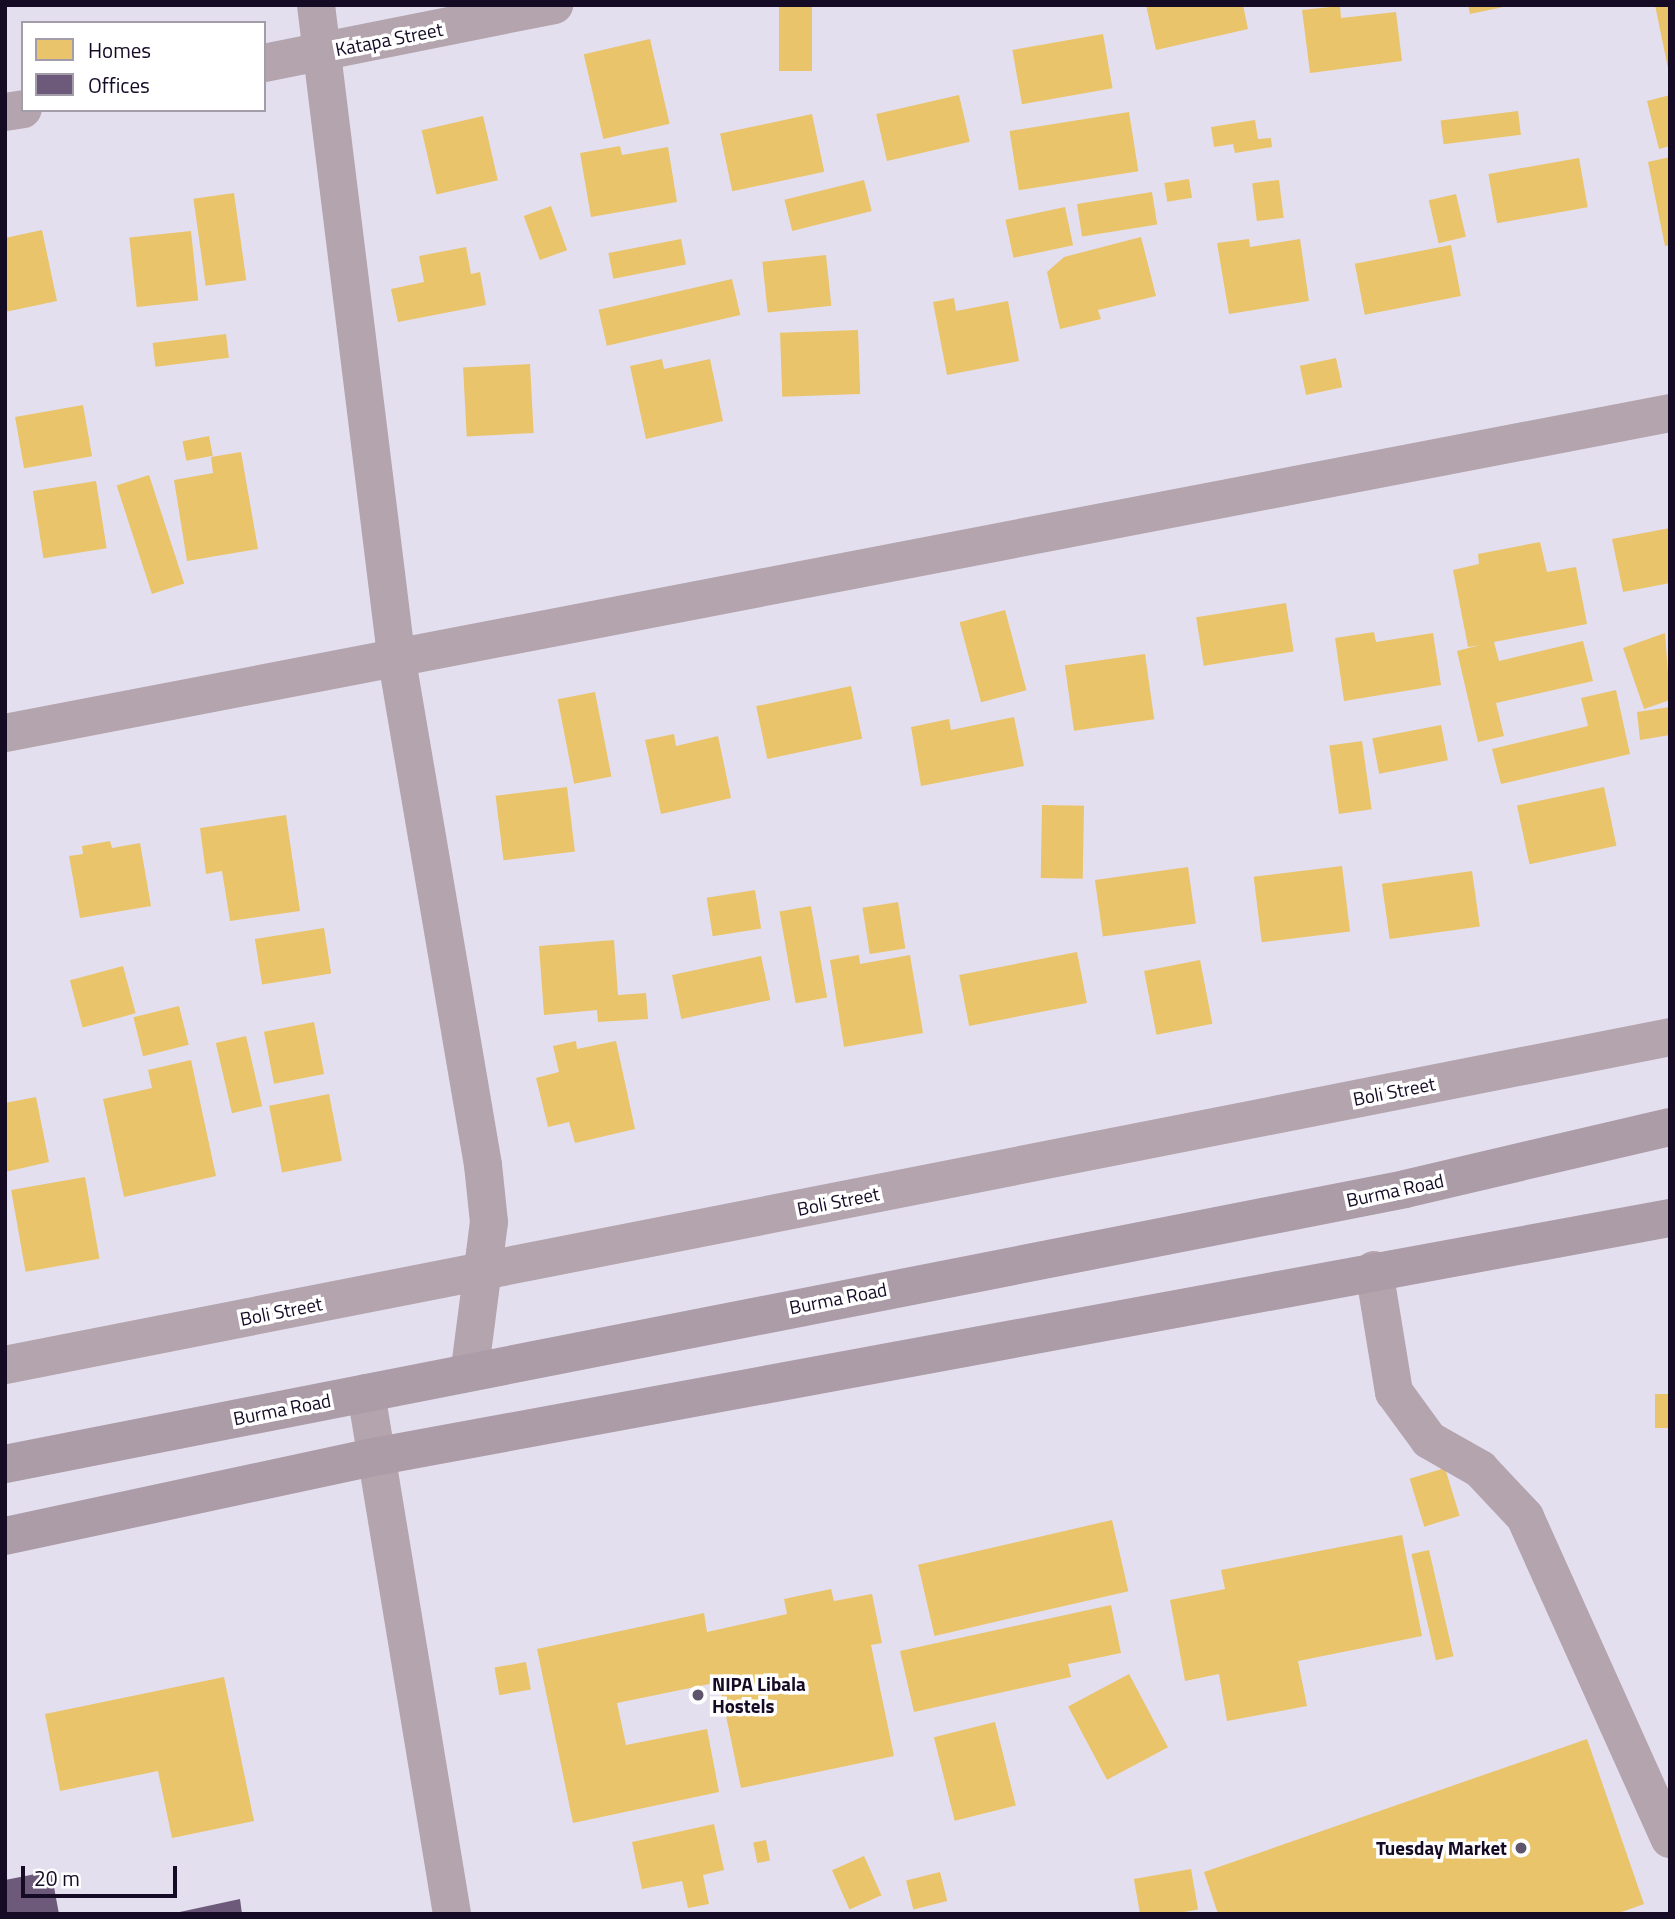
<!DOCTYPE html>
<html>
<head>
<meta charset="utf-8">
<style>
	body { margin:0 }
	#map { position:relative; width:1675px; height:1919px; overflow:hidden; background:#e4dfef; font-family:"Titillium Web",sans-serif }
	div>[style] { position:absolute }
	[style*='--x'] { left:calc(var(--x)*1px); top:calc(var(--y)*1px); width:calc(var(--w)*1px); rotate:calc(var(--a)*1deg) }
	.homes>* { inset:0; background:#e9c46a; transform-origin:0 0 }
	.offices>* { inset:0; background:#6d597a }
	.minor>* { height:38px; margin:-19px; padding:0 19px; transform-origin:19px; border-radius:19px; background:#b3a4ad }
	.major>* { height:38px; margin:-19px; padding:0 19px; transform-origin:19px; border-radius:19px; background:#ac9ca7 }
	.dots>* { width:19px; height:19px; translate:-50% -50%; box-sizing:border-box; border:4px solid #fff; border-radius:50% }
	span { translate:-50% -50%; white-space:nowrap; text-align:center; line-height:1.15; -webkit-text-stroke:7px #fff; paint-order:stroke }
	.street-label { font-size:19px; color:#160b25 }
	.poi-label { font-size:19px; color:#160b25; font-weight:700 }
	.left { translate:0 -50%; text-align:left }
	.right { translate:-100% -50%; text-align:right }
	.frame { position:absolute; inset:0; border:7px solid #160b25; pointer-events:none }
	.legend { position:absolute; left:21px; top:21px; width:245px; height:91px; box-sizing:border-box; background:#fff; border:2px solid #a29da8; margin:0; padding:9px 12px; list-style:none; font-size:21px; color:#160b25 }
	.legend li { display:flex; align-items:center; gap:14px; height:35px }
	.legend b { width:35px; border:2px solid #a29da8 }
	.scale { position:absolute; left:21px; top:1866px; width:156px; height:32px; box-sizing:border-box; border:4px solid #160b25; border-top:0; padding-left:9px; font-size:21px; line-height:24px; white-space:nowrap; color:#160b25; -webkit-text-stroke:5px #fff; paint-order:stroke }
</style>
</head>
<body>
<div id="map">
	<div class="homes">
		<div style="left:779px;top:5px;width:33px;height:66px"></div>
		<div style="clip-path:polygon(1146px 5px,1243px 5px,1248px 29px,1156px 50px)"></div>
		<div style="clip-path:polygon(1468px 5px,1508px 5px,1508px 6px,1470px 14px)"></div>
		<div style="clip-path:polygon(1655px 5px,1670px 5px,1670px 73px,1669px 73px)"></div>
		<div style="clip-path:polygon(1340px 6px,1341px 18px,1396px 12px,1402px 61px,1310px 73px,1302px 10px)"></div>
		<div style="left:1103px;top:34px;width:55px;height:92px;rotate:80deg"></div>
		<div style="left:650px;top:39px;width:87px;height:68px;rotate:77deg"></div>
		<div style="left:959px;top:95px;width:48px;height:85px;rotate:77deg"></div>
		<div style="clip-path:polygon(1670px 95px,1670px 146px,1659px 149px,1647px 101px)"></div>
		<div style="left:1518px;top:111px;width:24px;height:78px;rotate:83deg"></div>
		<div style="left:1129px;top:112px;width:60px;height:121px;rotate:81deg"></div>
		<div style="left:812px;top:114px;width:59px;height:94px;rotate:78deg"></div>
		<div style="left:483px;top:116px;width:66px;height:63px;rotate:77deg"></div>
		<div style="clip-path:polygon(1255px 120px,1258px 139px,1271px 138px,1272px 147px,1235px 153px,1233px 144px,1214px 147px,1211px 127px)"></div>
		<div style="clip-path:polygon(620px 146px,622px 155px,668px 147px,677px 202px,591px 217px,580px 153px)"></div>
		<div style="clip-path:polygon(1670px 157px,1670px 245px,1665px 246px,1648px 162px)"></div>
		<div style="left:1579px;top:158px;width:50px;height:92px;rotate:80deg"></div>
		<div style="left:1189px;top:179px;width:19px;height:25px;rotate:81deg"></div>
		<div style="left:864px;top:180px;width:32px;height:82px;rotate:76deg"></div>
		<div style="left:1279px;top:180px;width:38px;height:27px;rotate:83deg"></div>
		<div style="left:1152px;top:192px;width:33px;height:76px;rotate:81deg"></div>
		<div style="left:234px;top:193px;width:88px;height:41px;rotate:82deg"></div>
		<div style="left:1456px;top:194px;width:44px;height:28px;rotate:77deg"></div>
		<div style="left:551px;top:206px;width:47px;height:29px;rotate:70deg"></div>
		<div style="left:1065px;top:207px;width:39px;height:61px;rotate:78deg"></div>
		<div style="clip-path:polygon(42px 230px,57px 301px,5px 312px,5px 238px)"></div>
		<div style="left:191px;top:231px;width:70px;height:62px;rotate:84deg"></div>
		<div style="clip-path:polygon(1141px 237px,1156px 296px,1098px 310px,1101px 319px,1060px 329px,1047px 272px,1064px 257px)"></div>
		<div style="left:681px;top:239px;width:26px;height:74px;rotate:79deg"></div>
		<div style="clip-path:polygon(1249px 239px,1250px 247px,1300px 239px,1309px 301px,1229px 314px,1217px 243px)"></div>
		<div style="left:1451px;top:245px;width:52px;height:98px;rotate:79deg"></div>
		<div style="clip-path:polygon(466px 247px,471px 274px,480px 272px,486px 305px,398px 322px,391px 289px,424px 282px,419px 256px)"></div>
		<div style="left:826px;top:255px;width:51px;height:64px;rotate:84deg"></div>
		<div style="left:732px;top:279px;width:37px;height:137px;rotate:77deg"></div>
		<div style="clip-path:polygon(954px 298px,956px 311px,1008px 301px,1019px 361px,947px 375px,933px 302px)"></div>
		<div style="left:858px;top:330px;width:64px;height:78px;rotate:88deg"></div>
		<div style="left:226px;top:334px;width:24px;height:74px;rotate:83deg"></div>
		<div style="left:1336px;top:358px;width:30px;height:37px;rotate:78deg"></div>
		<div style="clip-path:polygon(662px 359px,664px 369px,710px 359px,723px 421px,646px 439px,630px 366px)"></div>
		<div style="left:530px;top:364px;width:69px;height:67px;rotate:87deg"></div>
		<div style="left:83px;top:405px;width:52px;height:69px;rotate:80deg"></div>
		<div style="left:209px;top:436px;width:20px;height:27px;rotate:79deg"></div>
		<div style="clip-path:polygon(241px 452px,258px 549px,187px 561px,174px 480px,213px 473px,211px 457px)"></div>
		<div style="left:149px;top:475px;width:114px;height:34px;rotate:72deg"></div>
		<div style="left:96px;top:481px;width:68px;height:64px;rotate:81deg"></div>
		<div style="clip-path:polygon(1670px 528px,1670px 583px,1623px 592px,1612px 539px)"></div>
		<div style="clip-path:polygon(1540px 542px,1547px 572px,1576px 567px,1587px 624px,1494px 642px,1499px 661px,1583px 641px,1593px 681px,1496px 703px,1504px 736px,1478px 742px,1457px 651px,1480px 645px,1468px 647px,1453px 570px,1479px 564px,1478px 554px)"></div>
		<div style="left:1286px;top:603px;width:49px;height:91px;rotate:81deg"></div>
		<div style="left:1005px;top:610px;width:83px;height:47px;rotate:75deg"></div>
		<div style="clip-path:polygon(1374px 632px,1376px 642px,1433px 633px,1441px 685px,1344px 701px,1335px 638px)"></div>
		<div style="clip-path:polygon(1665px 633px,1670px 700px,1644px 709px,1623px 648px)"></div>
		<div style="left:1145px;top:654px;width:66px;height:81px;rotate:82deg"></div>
		<div style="left:851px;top:686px;width:54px;height:97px;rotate:78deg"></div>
		<div style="clip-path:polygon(1616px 690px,1630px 754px,1501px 784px,1492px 749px,1588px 726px,1581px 698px)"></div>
		<div style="left:595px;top:692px;width:86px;height:38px;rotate:79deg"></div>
		<div style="clip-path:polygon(1670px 707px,1670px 735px,1640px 740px,1637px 712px)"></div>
		<div style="clip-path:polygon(1014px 717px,1024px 766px,921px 786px,911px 727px,949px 719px,951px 730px)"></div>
		<div style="left:1441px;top:725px;width:36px;height:70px;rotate:79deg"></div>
		<div style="clip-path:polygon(674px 734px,676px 746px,718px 736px,731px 798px,661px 814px,645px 740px)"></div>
		<div style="left:1362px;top:741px;width:69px;height:33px;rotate:82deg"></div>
		<div style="left:567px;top:787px;width:65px;height:72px;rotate:83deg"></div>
		<div style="left:1604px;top:787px;width:60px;height:89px;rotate:78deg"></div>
		<div style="left:1042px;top:805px;width:42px;height:73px;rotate:1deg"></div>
		<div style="clip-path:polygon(286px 815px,300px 911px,230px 921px,222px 871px,206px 874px,200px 828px)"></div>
		<div style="clip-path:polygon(110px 841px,112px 848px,140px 843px,151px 906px,80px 918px,69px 856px,83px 854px,82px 846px)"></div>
		<div style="left:1342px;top:866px;width:66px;height:89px;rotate:83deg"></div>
		<div style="left:1188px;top:867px;width:57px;height:94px;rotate:82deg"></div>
		<div style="left:1472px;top:871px;width:56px;height:91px;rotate:82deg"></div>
		<div style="left:755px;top:890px;width:39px;height:49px;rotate:81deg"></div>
		<div style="left:898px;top:902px;width:47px;height:36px;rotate:81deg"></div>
		<div style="left:811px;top:906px;width:93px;height:32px;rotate:80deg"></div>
		<div style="left:324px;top:928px;width:46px;height:70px;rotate:81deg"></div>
		<div style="clip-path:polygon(614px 940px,618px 995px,646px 993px,648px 1019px,598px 1022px,597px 1010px,544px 1015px,539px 946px)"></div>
		<div style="left:1077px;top:952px;width:52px;height:120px;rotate:79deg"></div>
		<div style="clip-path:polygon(859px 955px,860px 964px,910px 955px,923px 1033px,844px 1047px,830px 960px)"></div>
		<div style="left:761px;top:956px;width:45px;height:91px;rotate:78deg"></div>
		<div style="left:1200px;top:960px;width:65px;height:57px;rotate:79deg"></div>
		<div style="left:123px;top:966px;width:49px;height:55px;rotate:75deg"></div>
		<div style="left:179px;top:1006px;width:40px;height:47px;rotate:76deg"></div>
		<div style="left:314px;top:1022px;width:53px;height:51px;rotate:79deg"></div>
		<div style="left:246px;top:1036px;width:72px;height:31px;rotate:77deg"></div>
		<div style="clip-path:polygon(576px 1041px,577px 1049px,616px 1041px,635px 1129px,575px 1143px,569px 1122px,548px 1127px,536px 1078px,559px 1072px,553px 1046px)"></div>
		<div style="clip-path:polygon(191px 1060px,216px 1176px,124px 1197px,103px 1099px,152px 1088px,148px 1070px)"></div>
		<div style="left:329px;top:1094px;width:68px;height:61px;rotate:79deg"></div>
		<div style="clip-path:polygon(36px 1097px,49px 1162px,5px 1172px,5px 1103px)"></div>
		<div style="left:85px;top:1177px;width:83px;height:75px;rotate:80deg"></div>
		<div style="left:1670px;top:1394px;width:34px;height:15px;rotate:90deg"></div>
		<div style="left:1445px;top:1468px;width:50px;height:37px;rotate:73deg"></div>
		<div style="left:1112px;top:1520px;width:73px;height:199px;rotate:77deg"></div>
		<div style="clip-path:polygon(1402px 1535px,1422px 1636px,1298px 1661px,1307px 1706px,1227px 1721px,1219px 1674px,1185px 1681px,1170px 1600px,1225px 1589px,1221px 1570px)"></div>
		<div style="left:1429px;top:1550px;width:109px;height:18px;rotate:77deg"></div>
		<div style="clip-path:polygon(831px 1589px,834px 1601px,872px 1594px,882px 1643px,871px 1645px,894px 1756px,741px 1788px,719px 1682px,617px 1703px,626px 1745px,707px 1729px,719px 1792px,573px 1823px,537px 1649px,704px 1613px,707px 1632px,787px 1614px,784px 1599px)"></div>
		<div style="clip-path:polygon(1111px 1605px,1121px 1653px,1068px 1664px,1071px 1677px,914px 1712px,900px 1651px)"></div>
		<div style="left:526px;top:1662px;width:28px;height:32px;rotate:80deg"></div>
		<div style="left:1129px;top:1674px;width:83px;height:69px;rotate:62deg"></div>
		<div style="clip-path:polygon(224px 1677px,254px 1821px,172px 1838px,158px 1771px,60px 1791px,45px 1714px)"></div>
		<div style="left:995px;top:1722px;width:86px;height:63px;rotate:76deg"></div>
		<div style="clip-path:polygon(1587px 1739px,1644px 1904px,1616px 1914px,1218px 1914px,1204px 1872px)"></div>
		<div style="clip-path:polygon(714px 1824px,724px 1870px,703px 1875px,709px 1904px,688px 1908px,682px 1881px,642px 1889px,632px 1842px)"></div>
		<div style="left:766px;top:1840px;width:21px;height:13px;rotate:79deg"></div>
		<div style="left:864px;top:1856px;width:43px;height:35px;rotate:66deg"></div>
		<div style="left:1191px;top:1869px;width:41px;height:58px;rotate:80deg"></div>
		<div style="left:940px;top:1872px;width:30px;height:35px;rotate:76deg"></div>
	</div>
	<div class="offices">
		<div style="clip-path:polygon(51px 1871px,59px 1914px,5px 1914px,5px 1880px)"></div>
		<div style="clip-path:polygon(240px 1899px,242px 1914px,175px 1914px,175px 1913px)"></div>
	</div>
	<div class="minor">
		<div style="--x:316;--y:5;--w:655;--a:82.98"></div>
		<div style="--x:396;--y:655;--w:517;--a:80.32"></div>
		<div style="--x:483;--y:1165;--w:57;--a:84"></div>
		<div style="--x:489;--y:1222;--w:147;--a:97.4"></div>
		<div style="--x:264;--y:63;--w:296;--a:-11.3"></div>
		<div style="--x:5;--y:112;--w:18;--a:-9"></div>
		<div style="--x:5;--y:733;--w:1695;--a:-10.88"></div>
		<div style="--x:1374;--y:1270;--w:124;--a:80.7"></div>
		<div style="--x:1394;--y:1392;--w:59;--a:53.9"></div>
		<div style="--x:1429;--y:1440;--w:59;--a:29.6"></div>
		<div style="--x:1480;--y:1469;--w:66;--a:46.8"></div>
		<div style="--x:1525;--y:1517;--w:353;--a:65.8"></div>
		<div style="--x:5;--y:1365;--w:1697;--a:-11.14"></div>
		<div style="--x:366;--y:1393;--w:528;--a:80.63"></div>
	</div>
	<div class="major">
		<div style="--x:5;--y:1464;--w:1427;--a:-11.11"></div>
		<div style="--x:1405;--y:1189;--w:272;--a:-13.2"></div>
		<div style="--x:5;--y:1536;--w:382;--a:-12.1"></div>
		<div style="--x:379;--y:1456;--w:1313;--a:-10.45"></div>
	</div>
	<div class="dots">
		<div style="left:698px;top:1695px;background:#5e556c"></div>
		<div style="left:1521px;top:1848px;background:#5e556c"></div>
	</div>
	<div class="street-label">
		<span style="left:389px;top:39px;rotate:-11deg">Katapa Street</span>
		<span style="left:1394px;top:1091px;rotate:-11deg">Boli Street</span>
		<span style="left:1395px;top:1190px;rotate:-12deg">Burma Road</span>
		<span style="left:838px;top:1201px;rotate:-11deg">Boli Street</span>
		<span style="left:838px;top:1298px;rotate:-11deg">Burma Road</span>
		<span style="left:281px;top:1311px;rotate:-11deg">Boli Street</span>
		<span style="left:282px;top:1409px;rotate:-11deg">Burma Road</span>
	</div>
	<div class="poi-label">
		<span class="left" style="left:712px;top:1695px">NIPA Libala<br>Hostels</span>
		<span class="right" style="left:1507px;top:1848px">Tuesday Market</span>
	</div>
	<div class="frame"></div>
	<ul class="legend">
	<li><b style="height:19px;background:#e9c46a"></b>Homes</li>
	<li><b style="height:19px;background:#6d597a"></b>Offices</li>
	</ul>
	<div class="scale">20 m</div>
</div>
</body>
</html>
